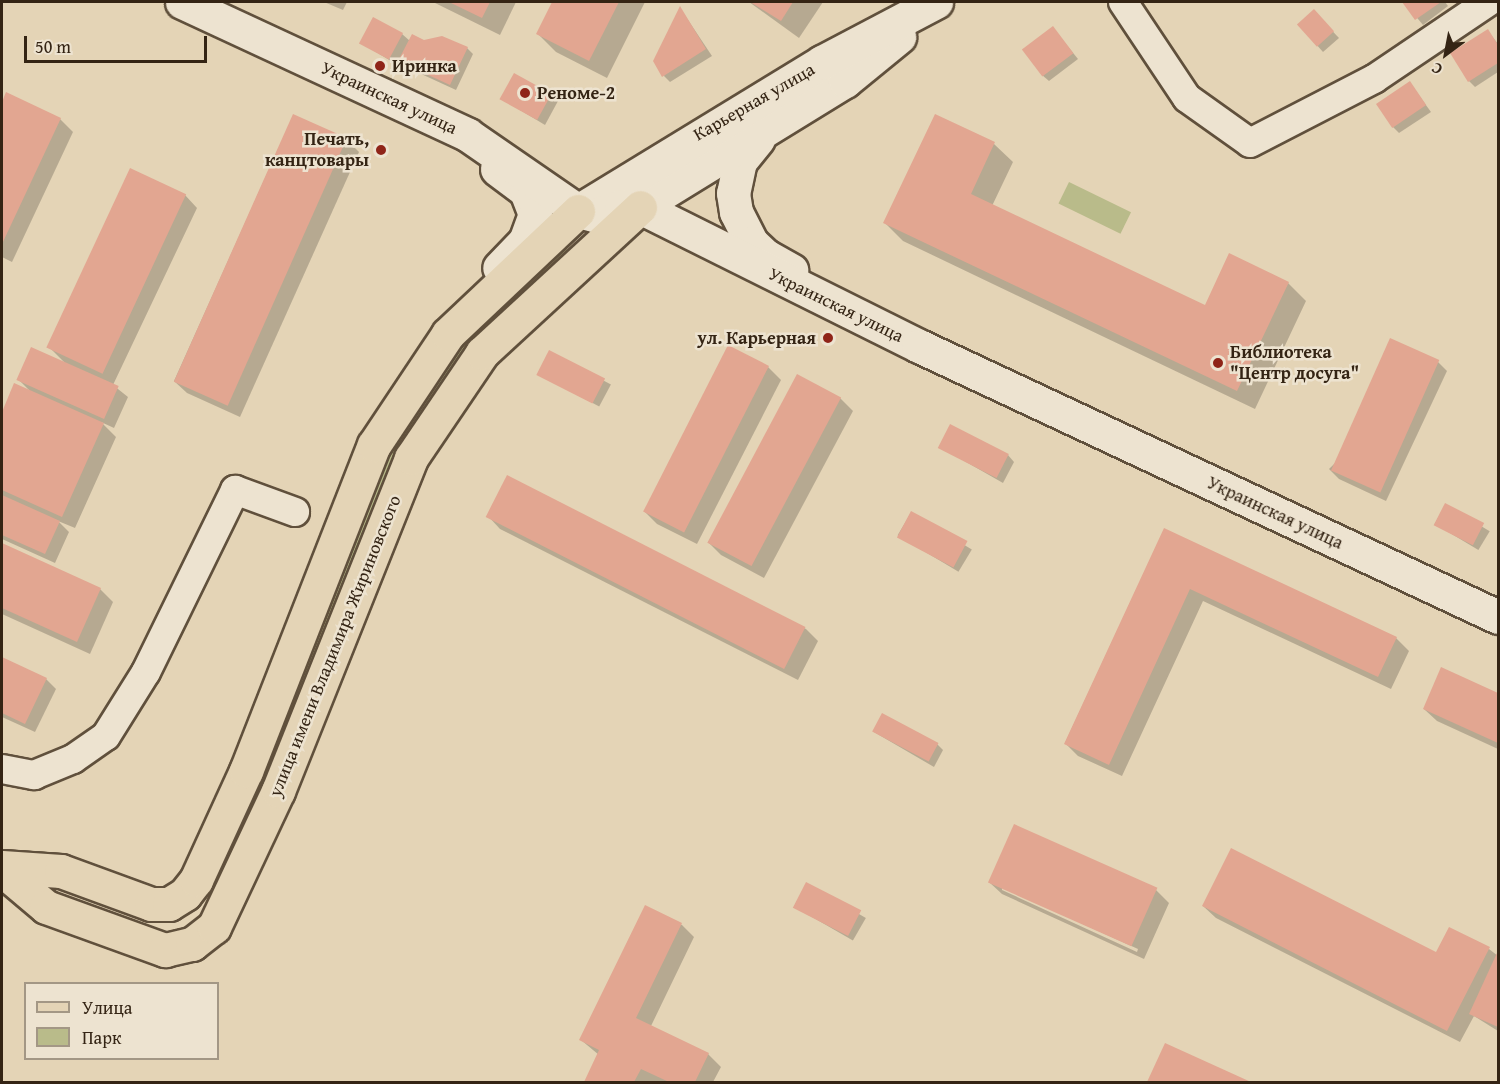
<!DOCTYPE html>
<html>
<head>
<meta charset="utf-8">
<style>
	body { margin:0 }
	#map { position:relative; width:1500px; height:1084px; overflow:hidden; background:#e4d4b6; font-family:"Gentium Book Plus",serif }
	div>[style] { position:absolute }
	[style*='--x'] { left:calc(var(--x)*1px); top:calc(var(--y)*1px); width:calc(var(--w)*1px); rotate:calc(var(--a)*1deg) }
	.green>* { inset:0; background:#b9bb8a; transform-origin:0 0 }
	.shadow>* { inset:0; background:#0003; transform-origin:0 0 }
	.building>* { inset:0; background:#e2a691; transform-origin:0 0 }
	.roads { filter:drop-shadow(2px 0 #60503c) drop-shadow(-2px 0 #60503c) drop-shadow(0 2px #60503c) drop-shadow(0 -2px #60503c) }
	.minor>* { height:28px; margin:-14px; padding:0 14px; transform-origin:14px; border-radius:14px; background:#ede3d0 }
	.tertiary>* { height:33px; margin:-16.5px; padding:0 16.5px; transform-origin:16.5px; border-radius:16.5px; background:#ede3d0 }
	.secondary>* { height:33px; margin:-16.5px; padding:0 16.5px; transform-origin:16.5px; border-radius:16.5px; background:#ede3d0 }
	.primary>* { height:33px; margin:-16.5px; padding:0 16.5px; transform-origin:16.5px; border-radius:16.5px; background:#e4d4b6 }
	.dots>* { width:16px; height:16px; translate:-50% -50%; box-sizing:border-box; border:3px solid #ede3d0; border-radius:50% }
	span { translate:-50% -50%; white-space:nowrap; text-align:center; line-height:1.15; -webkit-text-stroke:5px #ede3d0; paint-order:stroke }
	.poi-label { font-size:18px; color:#342414; font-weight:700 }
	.left { translate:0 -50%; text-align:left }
	.right { translate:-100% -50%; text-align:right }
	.street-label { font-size:18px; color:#342414 }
	.frame { position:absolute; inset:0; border:3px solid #342414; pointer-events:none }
	.legend { position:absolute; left:24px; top:982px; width:195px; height:78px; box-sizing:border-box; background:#ede3d0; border:2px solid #a39785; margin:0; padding:8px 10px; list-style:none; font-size:18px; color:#342414 }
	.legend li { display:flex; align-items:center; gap:12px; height:30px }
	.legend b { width:30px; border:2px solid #a39785 }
	.north { position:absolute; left:1416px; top:24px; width:60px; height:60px; -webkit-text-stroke:4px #ede3d0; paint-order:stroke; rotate:212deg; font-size:16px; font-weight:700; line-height:24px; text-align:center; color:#342414 }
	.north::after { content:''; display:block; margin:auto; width:21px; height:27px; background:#342414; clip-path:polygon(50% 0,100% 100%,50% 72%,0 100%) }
	.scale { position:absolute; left:24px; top:36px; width:183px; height:27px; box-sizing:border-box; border:3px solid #342414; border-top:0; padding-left:8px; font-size:18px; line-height:21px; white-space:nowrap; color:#342414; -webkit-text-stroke:4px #ede3d0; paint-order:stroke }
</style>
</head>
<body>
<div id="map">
	<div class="green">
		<div style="left:1069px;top:182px;width:69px;height:24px;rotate:26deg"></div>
		<div style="clip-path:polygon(565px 244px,567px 251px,534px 282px,527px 275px)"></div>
		<div style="clip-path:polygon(493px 310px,500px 316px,291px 718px,243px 834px,233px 830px,380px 465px,452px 354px)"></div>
	</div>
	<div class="shadow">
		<div style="clip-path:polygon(324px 2px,347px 2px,343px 10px)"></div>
		<div style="clip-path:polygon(433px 2px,516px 2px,500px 35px)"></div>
		<div style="clip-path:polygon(554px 2px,645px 2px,607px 78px,556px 52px,538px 34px)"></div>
		<div style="clip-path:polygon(749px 2px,823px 2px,799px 38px)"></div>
		<div style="clip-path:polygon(1404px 2px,1445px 2px,1448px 6px,1423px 25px)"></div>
		<div style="clip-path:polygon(680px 8px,712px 56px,670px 82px,664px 76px)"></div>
		<div style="clip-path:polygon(1320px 18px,1339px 38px,1323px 52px,1299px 25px)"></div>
		<div style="clip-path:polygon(1053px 28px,1078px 59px,1049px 81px,1042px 75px)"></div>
		<div style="clip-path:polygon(1488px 31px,1498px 44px,1498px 72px,1475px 87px,1469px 81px)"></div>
		<div style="clip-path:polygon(402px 34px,410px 41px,467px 48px,473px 54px,456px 90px,406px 67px,399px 59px,396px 64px,361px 43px)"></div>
		<div style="clip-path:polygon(1410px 83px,1431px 112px,1399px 133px,1393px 127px)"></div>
		<div style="clip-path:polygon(7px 94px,60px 119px,73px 132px,12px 262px,2px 257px,2px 106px)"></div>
		<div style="clip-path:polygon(551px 95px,558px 101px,545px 125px,502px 99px)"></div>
		<div style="clip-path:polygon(293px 116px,346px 139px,359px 152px,240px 417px,187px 393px,174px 381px)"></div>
		<div style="clip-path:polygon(936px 116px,994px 144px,1013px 162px,992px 206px,1205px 307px,1288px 283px,1306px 301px,1255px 409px,903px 241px,885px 223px)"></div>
		<div style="clip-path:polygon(185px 195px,197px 208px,113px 385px,128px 397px,114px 428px,101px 422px,116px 437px,75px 528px,58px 521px,69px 532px,55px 563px,2px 539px,2px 415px,15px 385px,30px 391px,18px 379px,65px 363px,48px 346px)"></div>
		<div style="left:550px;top:352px;width:69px;height:25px;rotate:28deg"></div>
		<div style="clip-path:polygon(1438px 362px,1447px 371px,1386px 501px,1339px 479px,1329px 469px)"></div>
		<div style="clip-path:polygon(768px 367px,781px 380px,697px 544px,657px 524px,644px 511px)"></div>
		<div style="clip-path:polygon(840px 398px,853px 411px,764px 578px,721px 555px,708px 542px)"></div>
		<div style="clip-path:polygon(940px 447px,1008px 455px,1014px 462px,1003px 483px)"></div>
		<div style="clip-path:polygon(508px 477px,806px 629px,818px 641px,798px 680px,500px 529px,488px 516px)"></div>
		<div style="left:1446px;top:505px;width:51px;height:22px;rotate:31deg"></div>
		<div style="left:911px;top:513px;width:71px;height:26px;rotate:31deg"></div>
		<div style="clip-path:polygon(1164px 530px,1396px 638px,1409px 651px,1391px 689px,1203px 601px,1122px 776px,1078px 756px,1065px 743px)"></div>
		<div style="clip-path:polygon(2px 545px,100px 589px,113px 602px,90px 654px,2px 614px)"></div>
		<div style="clip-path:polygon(2px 658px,46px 679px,56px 689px,35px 732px,2px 717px)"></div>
		<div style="clip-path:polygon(1442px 669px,1498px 695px,1498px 749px,1437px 721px,1424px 709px)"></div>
		<div style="clip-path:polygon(874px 732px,937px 744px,943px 750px,934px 767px)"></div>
		<div style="clip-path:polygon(evenodd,989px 882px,1156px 890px,1169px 903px,1144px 959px,1002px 894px,989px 882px,1002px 887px,1138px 949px,1137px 952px,1002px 890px,1002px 887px)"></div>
		<div style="left:807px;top:884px;width:68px;height:26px;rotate:30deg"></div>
		<div style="clip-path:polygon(1203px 906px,1436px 954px,1489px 949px,1498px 956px,1498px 1031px,1474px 1016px,1460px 1042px,1216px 918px)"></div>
		<div style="clip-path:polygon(645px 907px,682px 925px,694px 937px,651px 1026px,708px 1054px,721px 1067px,713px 1082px,585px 1082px,599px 1055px,581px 1040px)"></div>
		<div style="clip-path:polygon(1166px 1045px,1248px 1082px,1149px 1082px)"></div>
	</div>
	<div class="building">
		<div style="clip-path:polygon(449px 2px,490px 2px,482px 18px)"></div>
		<div style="clip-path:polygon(552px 2px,619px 2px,589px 61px,536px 34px)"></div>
		<div style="clip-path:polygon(750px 2px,793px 2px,781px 21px)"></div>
		<div style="clip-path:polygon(1402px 2px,1441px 2px,1415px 20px)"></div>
		<div style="clip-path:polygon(680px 6px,706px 49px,662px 77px,653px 61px)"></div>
		<div style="left:1314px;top:9px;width:30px;height:23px;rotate:48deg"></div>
		<div style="left:373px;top:17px;width:34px;height:30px;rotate:28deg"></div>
		<div style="left:1053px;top:26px;width:34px;height:39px;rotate:53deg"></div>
		<div style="clip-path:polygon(1488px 29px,1498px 45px,1498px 63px,1468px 82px,1450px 53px)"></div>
		<div style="clip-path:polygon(412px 34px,424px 40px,442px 36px,468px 47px,450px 85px,398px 61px)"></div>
		<div style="left:514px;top:73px;width:43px;height:30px;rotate:29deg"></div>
		<div style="left:1410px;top:81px;width:29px;height:41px;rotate:56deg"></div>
		<div style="clip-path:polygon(6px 92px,61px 118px,2px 244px,2px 102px)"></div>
		<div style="left:293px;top:114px;width:59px;height:293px;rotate:24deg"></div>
		<div style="clip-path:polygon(935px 114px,995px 142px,971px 194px,1205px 305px,1229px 253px,1289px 282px,1237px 391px,883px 223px)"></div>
		<div style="left:130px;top:168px;width:62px;height:198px;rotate:25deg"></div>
		<div style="left:1390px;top:338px;width:54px;height:145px;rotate:24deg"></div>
		<div style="left:728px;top:345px;width:46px;height:187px;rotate:27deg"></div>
		<div style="left:31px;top:347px;width:96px;height:36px;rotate:24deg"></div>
		<div style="left:549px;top:350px;width:63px;height:28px;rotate:27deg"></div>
		<div style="left:797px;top:374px;width:50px;height:191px;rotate:28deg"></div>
		<div style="clip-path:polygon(14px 383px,104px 423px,62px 517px,2px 490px,2px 412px)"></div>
		<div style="left:950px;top:424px;width:66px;height:27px;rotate:27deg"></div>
		<div style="left:507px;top:475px;width:335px;height:47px;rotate:27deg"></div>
		<div style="clip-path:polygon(2px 495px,60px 521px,45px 554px,2px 535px)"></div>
		<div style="left:1445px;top:503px;width:44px;height:25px;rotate:27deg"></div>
		<div style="left:911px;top:511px;width:64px;height:30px;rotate:28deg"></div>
		<div style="clip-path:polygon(1164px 528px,1397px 637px,1378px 677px,1190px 589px,1109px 765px,1064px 744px)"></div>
		<div style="clip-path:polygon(2px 543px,101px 588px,77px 642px,2px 608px)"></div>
		<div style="clip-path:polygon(2px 657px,47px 678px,25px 724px,2px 713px)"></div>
		<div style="clip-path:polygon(1441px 667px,1498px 693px,1498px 743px,1423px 709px)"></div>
		<div style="left:882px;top:713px;width:64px;height:21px;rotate:28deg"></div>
		<div style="left:1014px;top:824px;width:157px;height:64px;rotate:24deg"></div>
		<div style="clip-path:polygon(1231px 848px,1436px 952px,1449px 927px,1490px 947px,1447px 1031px,1202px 906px)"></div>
		<div style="left:806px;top:882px;width:62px;height:29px;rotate:27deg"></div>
		<div style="clip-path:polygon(645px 905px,682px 923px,636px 1018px,709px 1053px,695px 1082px,669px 1082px,641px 1069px,634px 1082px,584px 1082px,599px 1050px,579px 1040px)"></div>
		<div style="clip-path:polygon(1497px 953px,1498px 954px,1498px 1027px,1469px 1014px)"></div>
		<div style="clip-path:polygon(1165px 1043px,1251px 1082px,1147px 1082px)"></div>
	</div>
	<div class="roads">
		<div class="minor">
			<div style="--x:1123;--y:2;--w:115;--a:56.3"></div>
			<div style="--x:1187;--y:98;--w:77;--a:35.5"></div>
			<div style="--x:1250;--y:143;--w:140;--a:-27.3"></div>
			<div style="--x:1374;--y:79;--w:138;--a:-34"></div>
			<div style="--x:2;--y:769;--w:33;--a:11"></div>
			<div style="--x:34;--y:775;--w:42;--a:-22.3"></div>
			<div style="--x:73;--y:759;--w:40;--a:-34.9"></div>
			<div style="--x:106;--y:736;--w:75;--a:-58"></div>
			<div style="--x:146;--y:672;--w:203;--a:-63.9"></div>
			<div style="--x:235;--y:490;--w:64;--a:20.1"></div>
		</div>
		<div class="tertiary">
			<div style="--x:758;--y:139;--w:28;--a:129"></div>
			<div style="--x:740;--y:161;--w:33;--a:102"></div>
			<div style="--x:733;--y:193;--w:19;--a:81"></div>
			<div style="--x:736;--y:212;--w:35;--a:63"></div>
			<div style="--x:752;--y:243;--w:19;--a:43"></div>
			<div style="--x:766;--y:256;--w:29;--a:29"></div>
			<div style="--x:497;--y:169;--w:36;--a:37"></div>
			<div style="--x:526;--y:191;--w:25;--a:69"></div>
			<div style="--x:535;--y:214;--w:29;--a:110"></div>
			<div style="--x:525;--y:241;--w:37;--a:134"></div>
			<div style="--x:640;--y:207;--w:241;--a:-31.6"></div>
			<div style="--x:845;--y:81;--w:70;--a:-39.2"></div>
			<div style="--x:578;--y:211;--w:286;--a:-31.4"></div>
			<div style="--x:822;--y:62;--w:129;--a:-27.8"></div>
		</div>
		<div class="secondary">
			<div style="--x:182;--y:2;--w:315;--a:24.9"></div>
			<div style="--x:468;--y:135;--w:134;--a:34.6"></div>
			<div style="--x:578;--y:211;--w:16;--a:14"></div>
			<div style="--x:594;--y:215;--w:28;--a:-18"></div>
			<div style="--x:621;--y:206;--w:19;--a:3"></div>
			<div style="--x:640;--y:207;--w:312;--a:26.5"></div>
			<div style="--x:919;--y:346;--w:639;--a:25.08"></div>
		</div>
		<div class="primary">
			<div style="--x:2;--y:867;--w:59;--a:3.9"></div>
			<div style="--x:61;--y:871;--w:96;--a:20.1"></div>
			<div style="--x:151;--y:904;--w:18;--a:0"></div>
			<div style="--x:169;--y:904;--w:19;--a:-32"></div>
			<div style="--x:185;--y:894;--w:18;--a:-52"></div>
			<div style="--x:196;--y:880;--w:120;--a:-65.4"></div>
			<div style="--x:246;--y:771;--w:350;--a:-68.6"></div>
			<div style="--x:374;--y:445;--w:133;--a:-56.3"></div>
			<div style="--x:448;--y:334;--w:179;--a:-43.4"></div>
			<div style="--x:2;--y:870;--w:57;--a:40.1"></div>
			<div style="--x:46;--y:907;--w:127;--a:19.9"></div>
			<div style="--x:165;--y:950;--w:28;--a:-13"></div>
			<div style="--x:192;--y:944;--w:28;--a:-38"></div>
			<div style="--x:214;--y:927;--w:150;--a:-64.8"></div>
			<div style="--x:278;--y:791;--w:359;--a:-68.2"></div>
			<div style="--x:411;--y:458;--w:127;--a:-55.9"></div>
			<div style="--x:482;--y:353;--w:215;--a:-42.7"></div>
		</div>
	</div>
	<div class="dots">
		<div style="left:380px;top:66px;background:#8f2418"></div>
		<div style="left:525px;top:93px;background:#8f2418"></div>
		<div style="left:381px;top:150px;background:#8f2418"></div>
		<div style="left:828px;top:338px;background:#8f2418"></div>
		<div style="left:1218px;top:363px;background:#8f2418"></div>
	</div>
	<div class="poi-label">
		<span class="left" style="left:392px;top:66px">Иринка</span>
		<span class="left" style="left:537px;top:93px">Реноме-2</span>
		<span class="right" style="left:369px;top:150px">Печать,<br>канцтовары</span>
		<span class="right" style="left:816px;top:338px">ул. Карьерная</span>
		<span class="left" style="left:1230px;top:363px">Библиотека<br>"Центр досуга"</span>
	</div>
	<div class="street-label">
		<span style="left:389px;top:98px;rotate:25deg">Украинская улица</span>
		<span style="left:754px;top:102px;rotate:-30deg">Карьерная улица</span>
		<span style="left:836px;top:305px;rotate:26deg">Украинская улица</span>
		<span style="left:1275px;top:513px;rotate:25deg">Украинская улица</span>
		<span style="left:335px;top:646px;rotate:-68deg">улица имени Владимира Жириновского</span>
	</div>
	<div class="frame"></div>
	<ul class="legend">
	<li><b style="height:8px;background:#e4d4b6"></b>Улица</li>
	<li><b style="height:16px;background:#b9bb8a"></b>Парк</li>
	</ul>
	<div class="north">С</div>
	<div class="scale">50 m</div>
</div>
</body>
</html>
